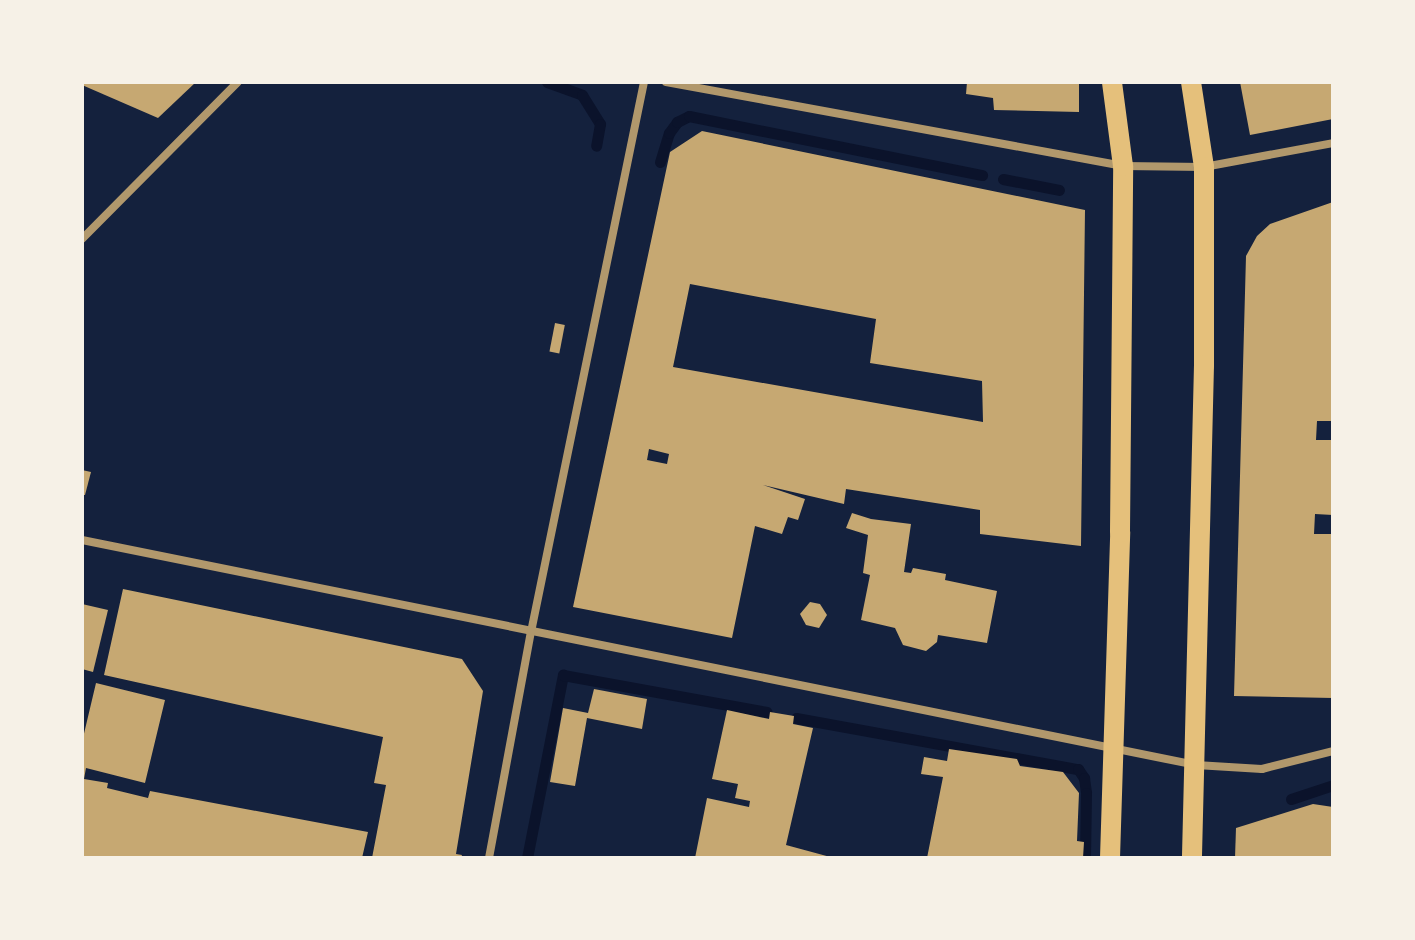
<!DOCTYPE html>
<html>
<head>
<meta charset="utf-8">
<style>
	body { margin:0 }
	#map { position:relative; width:1415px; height:940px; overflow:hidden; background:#14213d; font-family:Merriweather,serif }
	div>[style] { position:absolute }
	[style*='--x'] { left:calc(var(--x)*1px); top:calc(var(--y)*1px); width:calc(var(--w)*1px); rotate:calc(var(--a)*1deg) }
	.stream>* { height:11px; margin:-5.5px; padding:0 5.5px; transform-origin:5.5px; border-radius:5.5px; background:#0b132b }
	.building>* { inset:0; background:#c6a872; transform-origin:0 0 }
	.minor>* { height:8px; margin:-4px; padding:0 4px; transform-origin:4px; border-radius:4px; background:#b1986c }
	.primary>* { height:20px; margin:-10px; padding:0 10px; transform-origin:10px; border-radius:10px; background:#e5c07b }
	span { translate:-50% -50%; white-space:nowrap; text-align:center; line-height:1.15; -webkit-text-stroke:6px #f6f1e7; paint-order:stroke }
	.frame { position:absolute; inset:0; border:84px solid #f6f1e7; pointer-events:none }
</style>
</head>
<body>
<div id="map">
	<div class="stream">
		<div style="--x:547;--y:82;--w:37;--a:20"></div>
		<div style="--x:582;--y:95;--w:34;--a:58"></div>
		<div style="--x:600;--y:124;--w:22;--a:100"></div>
		<div style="--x:660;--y:162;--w:30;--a:-73"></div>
		<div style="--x:669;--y:133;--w:14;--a:-54"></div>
		<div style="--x:677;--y:122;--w:13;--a:-27"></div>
		<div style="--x:689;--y:116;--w:299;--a:11.4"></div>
		<div style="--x:1003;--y:179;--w:57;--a:11.1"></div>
		<div style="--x:796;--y:718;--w:287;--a:10.3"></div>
		<div style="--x:1078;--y:769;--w:11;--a:56"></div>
		<div style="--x:1084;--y:778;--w:15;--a:82"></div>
		<div style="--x:1086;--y:793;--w:65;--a:90.9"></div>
		<div style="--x:1291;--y:799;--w:44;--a:-18.4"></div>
		<div style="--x:527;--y:858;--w:187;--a:-78.9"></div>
		<div style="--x:563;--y:675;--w:207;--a:10.3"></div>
	</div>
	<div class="building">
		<div style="clip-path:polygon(82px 82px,196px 82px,158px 118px,82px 85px)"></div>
		<div style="clip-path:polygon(967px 82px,1079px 82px,1079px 112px,994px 110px,993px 98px,966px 94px)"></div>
		<div style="clip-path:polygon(1240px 82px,1333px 82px,1333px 119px,1250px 135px)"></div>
		<div style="clip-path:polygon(evenodd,702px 131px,1085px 210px,1081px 546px,980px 534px,980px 510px,846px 489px,844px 504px,763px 485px,805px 499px,798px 520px,788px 517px,782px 534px,755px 526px,732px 638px,573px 607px,670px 152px,702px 131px,690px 284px,876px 319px,870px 363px,982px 381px,983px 422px,673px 367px,690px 284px,702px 131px,649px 449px,669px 454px,667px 464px,647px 460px,649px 449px)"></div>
		<div style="clip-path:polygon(1333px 202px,1333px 421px,1317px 421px,1316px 440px,1333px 440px,1333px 515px,1315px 514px,1314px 534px,1333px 534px,1333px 698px,1234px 696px,1246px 256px,1257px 236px,1270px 224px)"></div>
		<div style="left:555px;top:323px;width:10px;height:29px;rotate:11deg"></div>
		<div style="clip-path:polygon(82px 470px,91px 472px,85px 495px,82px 495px)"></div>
		<div style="clip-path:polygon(852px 513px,871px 519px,911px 524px,904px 572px,911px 573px,913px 568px,946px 574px,945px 580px,997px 591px,987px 643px,938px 635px,937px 642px,926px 651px,903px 645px,895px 628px,861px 620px,870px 575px,863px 573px,868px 535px,846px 528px)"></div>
		<div style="clip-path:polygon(123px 589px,462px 659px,483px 691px,456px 854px,462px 855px,461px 858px,372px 858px,386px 785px,374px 783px,383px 737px,104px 675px)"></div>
		<div style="clip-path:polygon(810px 602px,820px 604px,827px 615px,819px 628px,806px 625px,800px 614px)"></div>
		<div style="clip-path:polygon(82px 604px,108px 610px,93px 672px,82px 669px)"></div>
		<div style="clip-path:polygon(96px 683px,165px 700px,145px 783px,86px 768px,84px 779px,108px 783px,107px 788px,148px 798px,150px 791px,368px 832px,362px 858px,82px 858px,82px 742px)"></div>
		<div style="clip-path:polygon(594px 689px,647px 699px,642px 729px,587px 718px,575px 786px,550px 782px,563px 708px,588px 713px)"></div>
		<div style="clip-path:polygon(727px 710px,769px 719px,770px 712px,794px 716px,793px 724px,813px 728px,786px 845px,834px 858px,695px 858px,707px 798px,749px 807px,750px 801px,735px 798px,738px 784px,712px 779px)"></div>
		<div style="clip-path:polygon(949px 749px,1017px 759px,1020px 766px,1063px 772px,1079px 793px,1077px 841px,1084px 842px,1083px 858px,927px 858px,943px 777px,921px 774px,924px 757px,947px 761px)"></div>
		<div style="clip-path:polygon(1313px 804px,1333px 807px,1333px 858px,1235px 858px,1236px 828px)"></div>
	</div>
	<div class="minor">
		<div style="--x:666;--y:82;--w:465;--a:10.4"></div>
		<div style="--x:1123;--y:166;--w:81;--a:0.7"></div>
		<div style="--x:1204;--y:167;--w:131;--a:-10.5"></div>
		<div style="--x:82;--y:239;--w:221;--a:-45.2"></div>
		<div style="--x:82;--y:540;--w:1136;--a:11.42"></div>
		<div style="--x:1196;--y:765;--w:66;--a:3.5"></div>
		<div style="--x:1262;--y:769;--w:73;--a:-14.2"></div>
		<div style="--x:489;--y:858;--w:230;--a:-79.5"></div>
		<div style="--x:531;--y:632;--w:561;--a:-78.39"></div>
	</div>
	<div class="primary">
		<div style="--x:1191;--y:82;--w:86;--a:81.3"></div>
		<div style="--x:1204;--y:167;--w:198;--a:90"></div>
		<div style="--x:1204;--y:365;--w:493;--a:91.4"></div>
		<div style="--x:1110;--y:858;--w:326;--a:-88.2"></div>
		<div style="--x:1120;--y:532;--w:366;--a:-89.5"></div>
		<div style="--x:1123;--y:166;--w:85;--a:-97.5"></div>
	</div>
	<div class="frame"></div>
</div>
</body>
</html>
